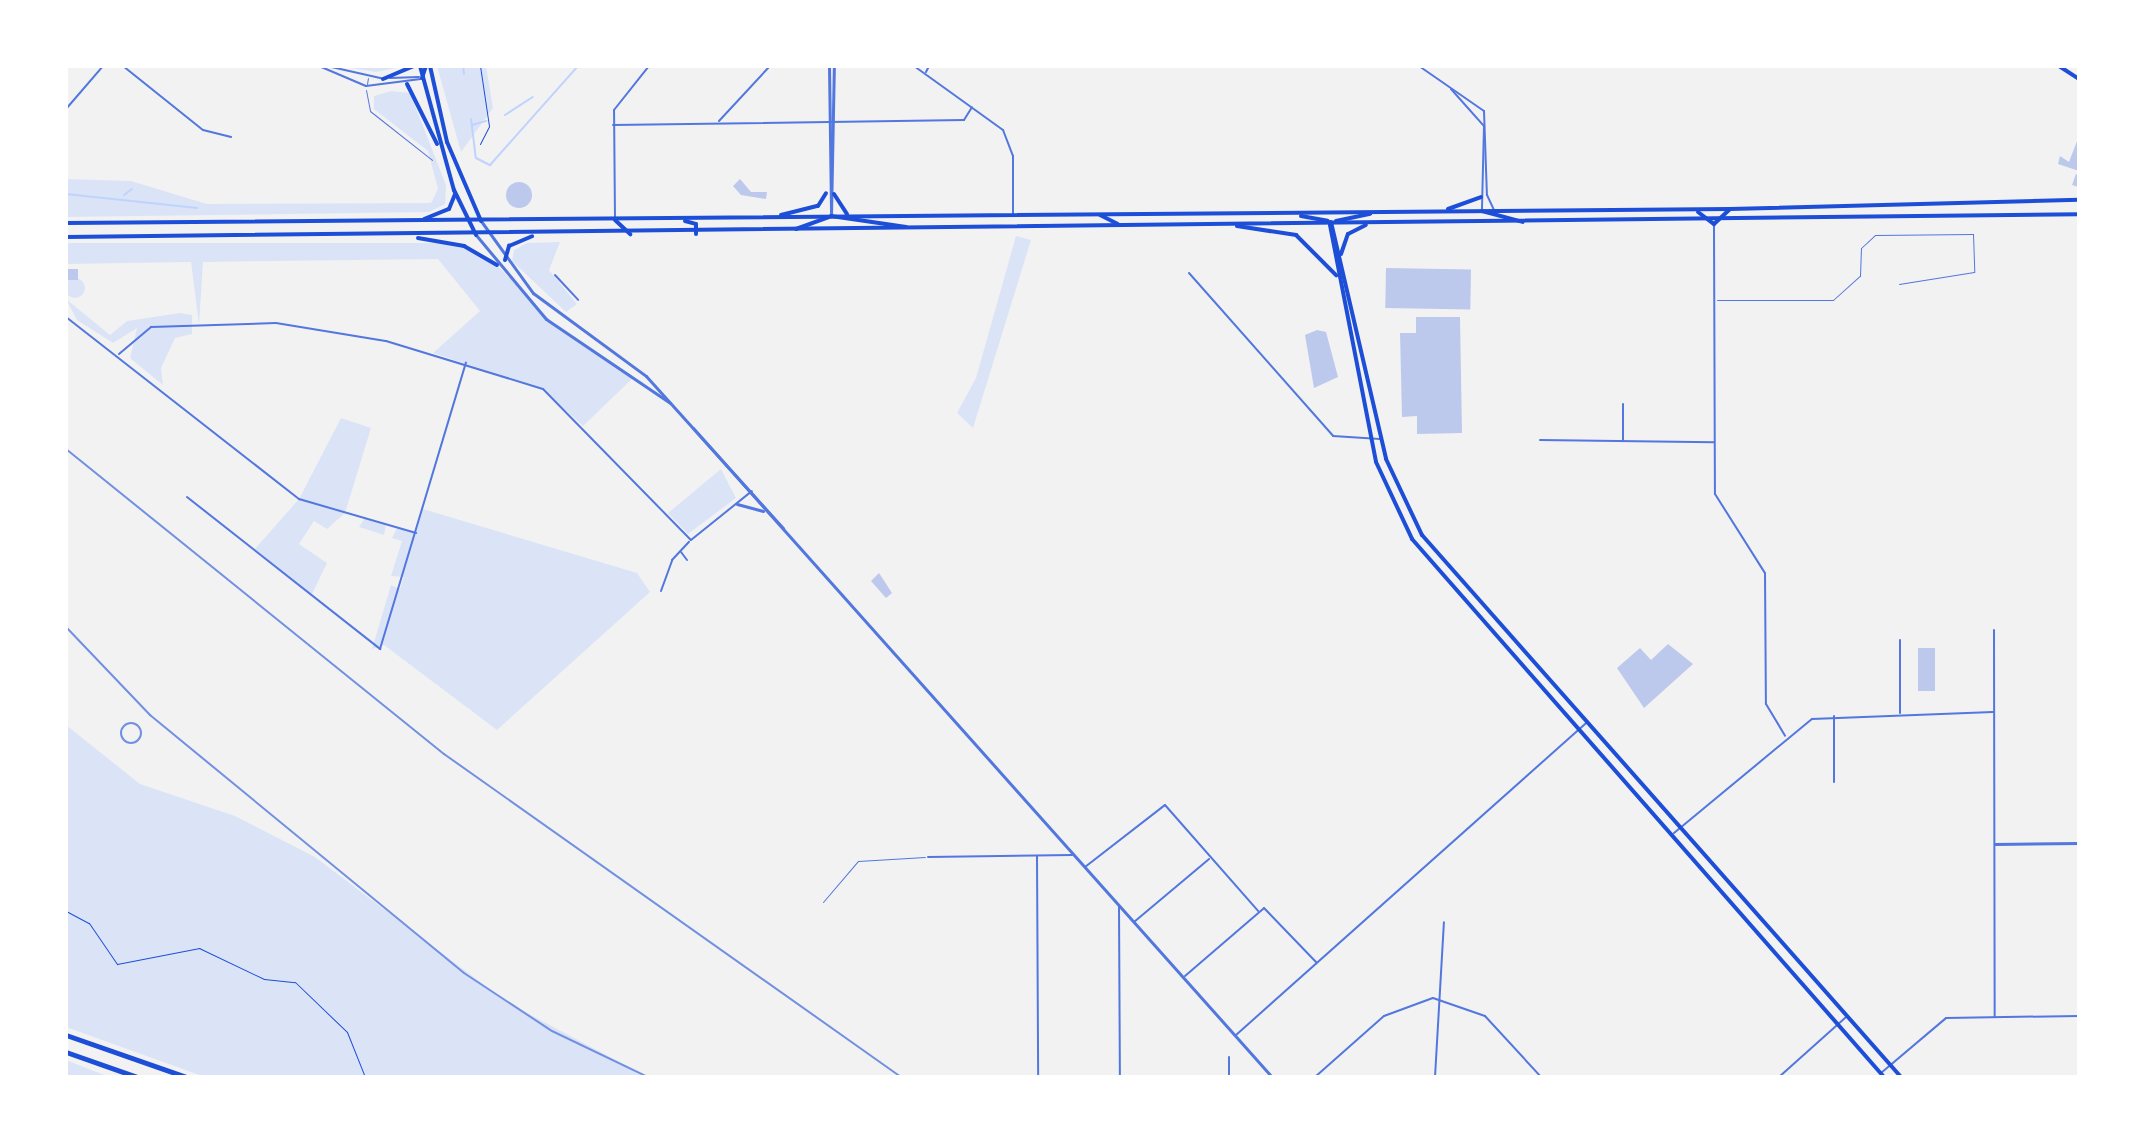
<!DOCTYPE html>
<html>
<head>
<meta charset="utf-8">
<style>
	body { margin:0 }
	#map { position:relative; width:2145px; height:1143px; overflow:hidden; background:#f2f2f2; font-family:"Fira Sans Condensed",sans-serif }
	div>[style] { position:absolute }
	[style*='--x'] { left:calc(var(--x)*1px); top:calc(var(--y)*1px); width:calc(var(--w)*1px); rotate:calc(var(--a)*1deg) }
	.green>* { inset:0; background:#dbe4f7 }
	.round { border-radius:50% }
	.stream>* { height:2px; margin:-1px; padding:0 1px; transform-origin:1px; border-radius:1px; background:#bfd3fe }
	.building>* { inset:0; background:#bdc9ec; transform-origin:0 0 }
	.path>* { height:1px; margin:-0.5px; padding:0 0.5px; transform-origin:0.5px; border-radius:0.5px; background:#1d4ed8 }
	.service>* { height:1px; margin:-0.5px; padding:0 0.5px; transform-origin:0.5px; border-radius:0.5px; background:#5277de }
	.minor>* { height:2px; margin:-1px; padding:0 1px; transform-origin:1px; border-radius:1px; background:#5277de }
	.tertiary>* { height:3px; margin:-1.5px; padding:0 1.5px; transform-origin:1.5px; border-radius:1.5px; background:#5277de }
	.primary>* { height:4px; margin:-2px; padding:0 2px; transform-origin:2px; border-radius:2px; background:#1d4ed8 }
	.trunk>* { height:4px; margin:-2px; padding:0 2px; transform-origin:2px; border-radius:2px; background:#1d4ed8 }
	.motorway>* { height:5px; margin:-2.5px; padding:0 2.5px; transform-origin:2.5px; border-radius:2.5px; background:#1d4ed8 }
	.tram>* { height:2px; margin:-1px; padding:0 1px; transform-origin:1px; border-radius:1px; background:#7290e2 }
	.tram>.ring { margin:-1px; padding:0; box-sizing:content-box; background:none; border:2px solid #7290e2; border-radius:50% }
	.rail>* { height:2px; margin:-1px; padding:0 1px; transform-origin:1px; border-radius:1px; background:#7290e2 }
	span { translate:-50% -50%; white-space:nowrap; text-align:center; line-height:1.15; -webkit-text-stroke:6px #fff; paint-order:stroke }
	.frame { position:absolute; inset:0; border:68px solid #fff; pointer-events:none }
</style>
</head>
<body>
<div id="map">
	<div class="green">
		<div style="clip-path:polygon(338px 66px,405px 66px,376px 72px)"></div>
		<div style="clip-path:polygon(437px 66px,486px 66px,493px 108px,461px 152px)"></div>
		<div style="clip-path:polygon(391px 91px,410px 93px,446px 185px,445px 204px,429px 212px,66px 217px,66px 179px,131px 181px,207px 204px,431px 203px,438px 189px,428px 151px,374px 109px,374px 96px)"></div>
		<div style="clip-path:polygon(1016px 236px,1031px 240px,973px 428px,957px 413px,976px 378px)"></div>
		<div style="clip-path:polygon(560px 242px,549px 270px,577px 304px,566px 312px,512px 261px,514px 250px,527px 243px)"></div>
		<div style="clip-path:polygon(66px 243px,456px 243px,497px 265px,558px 328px,634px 377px,583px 426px,543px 389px,433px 353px,480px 311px,438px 259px,203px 262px,199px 325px,191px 262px,66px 264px)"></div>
		<div class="round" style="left:65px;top:278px;width:20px;height:20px"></div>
		<div style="clip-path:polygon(66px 299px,110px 335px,127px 321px,180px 313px,192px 315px,192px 334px,175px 338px,161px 368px,163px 385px,130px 358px,137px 328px,113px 343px,77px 320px)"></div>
		<div style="clip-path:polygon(341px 418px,371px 428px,345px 513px,327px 529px,314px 521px,299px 544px,327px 563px,311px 596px,254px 550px,299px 499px)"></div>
		<div style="clip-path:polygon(721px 469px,736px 498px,688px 534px,668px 513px)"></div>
		<div style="clip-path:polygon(423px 509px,637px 573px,650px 592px,497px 730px,384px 645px,372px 649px,391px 585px,400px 589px,404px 577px,391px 576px,402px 541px,392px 538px,397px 528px,416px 533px)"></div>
		<div style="clip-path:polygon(365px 518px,386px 524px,384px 535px,359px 527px)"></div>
		<div style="clip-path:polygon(66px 725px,140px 784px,235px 816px,315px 857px,508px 1003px,648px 1077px,205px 1077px,66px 1027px)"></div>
		<div style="clip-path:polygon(66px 1060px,91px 1070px,110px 1077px,66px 1077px)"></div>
	</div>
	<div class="stream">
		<div style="--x:463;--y:66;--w:8;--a:83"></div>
		<div style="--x:505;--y:115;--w:33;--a:-33"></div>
		<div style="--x:471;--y:119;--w:39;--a:83"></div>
		<div style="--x:476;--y:158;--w:16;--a:27"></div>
		<div style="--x:490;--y:165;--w:132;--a:-48.4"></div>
		<div style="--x:472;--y:125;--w:15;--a:-16"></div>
		<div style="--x:66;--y:194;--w:132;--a:6.1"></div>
		<div style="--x:124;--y:195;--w:10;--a:-37"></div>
	</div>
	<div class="building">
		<div style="clip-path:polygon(2079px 136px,2079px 171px,2058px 164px,2060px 156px,2069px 162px)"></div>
		<div style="clip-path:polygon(2076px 174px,2079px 175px,2079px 187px,2072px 185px)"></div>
		<div style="clip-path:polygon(740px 179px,751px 192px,767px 192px,766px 199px,741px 195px,733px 186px)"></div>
		<div class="round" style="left:506px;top:182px;width:26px;height:26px"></div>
		<div style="left:1386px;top:268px;width:85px;height:40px;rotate:1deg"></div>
		<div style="left:66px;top:269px;width:12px;height:11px"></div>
		<div style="clip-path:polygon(1416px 317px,1460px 317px,1462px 433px,1417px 434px,1417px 416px,1402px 417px,1400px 333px,1416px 333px)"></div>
		<div style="clip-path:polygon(1317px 330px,1326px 332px,1338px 377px,1314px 388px,1305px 335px)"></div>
		<div style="clip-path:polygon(879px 573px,892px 593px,886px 598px,871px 581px)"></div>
		<div style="clip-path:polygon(1668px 644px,1693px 664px,1644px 708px,1617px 668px,1640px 648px,1651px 660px)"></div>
		<div style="left:1918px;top:648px;width:17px;height:43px"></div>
	</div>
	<div class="path">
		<div style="--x:480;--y:144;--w:20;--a:-63"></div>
		<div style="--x:489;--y:126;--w:61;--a:-98.5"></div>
		<div style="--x:66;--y:911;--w:26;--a:28"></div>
		<div style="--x:89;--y:923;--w:50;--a:55.7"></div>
		<div style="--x:117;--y:964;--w:84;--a:-11"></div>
		<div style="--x:199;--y:948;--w:72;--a:25.5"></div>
		<div style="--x:264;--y:979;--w:31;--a:6"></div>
		<div style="--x:295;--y:982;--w:72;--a:43.9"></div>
		<div style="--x:347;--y:1032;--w:48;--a:68.2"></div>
	</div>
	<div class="service">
		<div style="--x:367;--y:84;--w:6;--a:-81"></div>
		<div style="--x:366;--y:90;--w:21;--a:79"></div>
		<div style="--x:370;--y:111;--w:79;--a:38.3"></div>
		<div style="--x:1717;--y:300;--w:116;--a:0"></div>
		<div style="--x:1833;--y:300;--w:36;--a:-42"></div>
		<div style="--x:1860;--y:276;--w:28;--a:-88"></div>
		<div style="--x:1861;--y:248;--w:19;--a:-43"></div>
		<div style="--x:1875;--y:235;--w:98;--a:-0.6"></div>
		<div style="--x:1973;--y:234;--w:38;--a:88"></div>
		<div style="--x:1974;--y:272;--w:76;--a:170.9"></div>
		<div style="--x:823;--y:902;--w:54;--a:-49.5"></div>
		<div style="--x:858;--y:861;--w:67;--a:-3.4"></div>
	</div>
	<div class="minor">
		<div style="--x:123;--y:66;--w:102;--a:38.7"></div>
		<div style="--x:203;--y:130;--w:29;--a:14"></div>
		<div style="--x:319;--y:66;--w:51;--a:23.1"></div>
		<div style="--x:366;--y:86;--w:55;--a:-7.3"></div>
		<div style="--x:327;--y:66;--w:58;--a:12.8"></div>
		<div style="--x:914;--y:66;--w:110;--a:35.7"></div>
		<div style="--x:1003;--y:130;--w:28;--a:69"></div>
		<div style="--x:1013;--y:156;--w:59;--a:90"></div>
		<div style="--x:1419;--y:66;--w:79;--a:34.7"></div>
		<div style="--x:1484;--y:111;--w:84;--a:88"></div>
		<div style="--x:1487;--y:195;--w:17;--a:65"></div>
		<div style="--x:926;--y:72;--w:7;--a:-63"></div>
		<div style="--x:390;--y:78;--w:29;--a:-2"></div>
		<div style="--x:1451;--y:89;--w:50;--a:48.3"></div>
		<div style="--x:1484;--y:126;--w:83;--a:91.4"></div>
		<div style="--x:66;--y:109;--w:57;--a:-49.3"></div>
		<div style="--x:719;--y:121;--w:75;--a:-47.2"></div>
		<div style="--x:613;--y:125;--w:351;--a:-0.8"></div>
		<div style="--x:964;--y:120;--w:15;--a:-58"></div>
		<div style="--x:615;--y:219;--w:109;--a:-90.5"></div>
		<div style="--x:614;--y:110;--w:56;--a:-51.5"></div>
		<div style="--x:1714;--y:226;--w:268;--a:89.8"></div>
		<div style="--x:1715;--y:494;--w:93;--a:57.7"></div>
		<div style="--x:1765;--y:573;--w:131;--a:89.6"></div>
		<div style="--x:1766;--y:704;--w:37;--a:59"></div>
		<div style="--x:1189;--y:273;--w:217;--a:48.5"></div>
		<div style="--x:1333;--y:436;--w:47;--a:3.7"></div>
		<div style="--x:555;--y:275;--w:34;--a:47"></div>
		<div style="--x:66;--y:317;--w:296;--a:38"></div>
		<div style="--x:299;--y:499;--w:122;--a:16.2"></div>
		<div style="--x:119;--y:354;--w:42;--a:-40.2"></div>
		<div style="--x:151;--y:327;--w:125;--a:-1.8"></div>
		<div style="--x:276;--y:323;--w:111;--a:9.3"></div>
		<div style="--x:386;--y:341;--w:164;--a:17"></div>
		<div style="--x:543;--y:389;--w:211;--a:45.6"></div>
		<div style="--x:691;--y:540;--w:78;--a:-38.8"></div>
		<div style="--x:1540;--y:440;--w:174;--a:0.7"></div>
		<div style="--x:1623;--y:441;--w:37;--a:-90"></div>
		<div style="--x:187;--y:497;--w:246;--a:38.2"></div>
		<div style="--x:380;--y:649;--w:299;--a:-73.3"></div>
		<div style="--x:681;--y:552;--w:10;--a:53"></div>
		<div style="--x:661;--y:591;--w:33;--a:-70"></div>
		<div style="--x:672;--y:560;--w:25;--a:-47"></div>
		<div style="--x:1994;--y:630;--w:387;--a:89.9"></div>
		<div style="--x:1900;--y:713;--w:73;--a:-90"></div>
		<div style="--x:1834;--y:716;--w:66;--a:90"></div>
		<div style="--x:1674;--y:833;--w:179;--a:-39.6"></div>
		<div style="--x:1812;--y:719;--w:181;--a:-2.2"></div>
		<div style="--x:1037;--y:856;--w:221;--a:89.7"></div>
		<div style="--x:928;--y:857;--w:144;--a:-0.8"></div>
		<div style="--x:1085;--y:867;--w:101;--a:-37.8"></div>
		<div style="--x:1165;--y:805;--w:141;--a:48.7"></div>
		<div style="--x:1119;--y:906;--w:171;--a:89.7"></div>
		<div style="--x:1134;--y:922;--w:98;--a:-40"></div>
		<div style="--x:1185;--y:976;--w:104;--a:-40.7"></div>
		<div style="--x:1264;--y:908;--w:75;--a:46.1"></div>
		<div style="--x:1236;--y:1035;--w:469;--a:-41.7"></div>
		<div style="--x:1229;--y:1057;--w:20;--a:90"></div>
		<div style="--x:1881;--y:1073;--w:85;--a:-40.2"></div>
		<div style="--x:1946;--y:1018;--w:133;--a:-0.9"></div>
		<div style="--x:1315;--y:1077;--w:92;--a:-41.5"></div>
		<div style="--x:1384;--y:1016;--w:52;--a:-20.2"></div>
		<div style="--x:1433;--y:998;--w:55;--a:19.1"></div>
		<div style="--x:1485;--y:1016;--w:83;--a:47.4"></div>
		<div style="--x:1435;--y:1077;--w:155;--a:-86.7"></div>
		<div style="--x:1779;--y:1077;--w:90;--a:-41.8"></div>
	</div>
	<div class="tertiary">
		<div style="--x:829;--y:66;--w:150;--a:89.2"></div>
		<div style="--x:831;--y:216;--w:150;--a:-88.9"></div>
		<div style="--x:481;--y:221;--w:89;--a:54.2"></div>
		<div style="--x:533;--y:293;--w:140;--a:36.3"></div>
		<div style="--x:646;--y:376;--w:205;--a:48"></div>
		<div style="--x:476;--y:235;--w:109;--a:50.2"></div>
		<div style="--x:546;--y:319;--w:150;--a:34.1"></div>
		<div style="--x:693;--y:428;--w:870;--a:48.26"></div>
		<div style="--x:737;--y:504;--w:27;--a:15"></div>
		<div style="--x:1995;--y:844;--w:84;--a:-0.7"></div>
	</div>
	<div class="primary">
		<div style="--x:420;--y:66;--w:129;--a:74.7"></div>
		<div style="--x:454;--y:190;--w:50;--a:63.9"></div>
		<div style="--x:430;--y:66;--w:78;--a:77.4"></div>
		<div style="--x:447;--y:142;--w:86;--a:66.7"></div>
		<div style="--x:422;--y:78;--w:13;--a:-72"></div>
		<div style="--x:383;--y:79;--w:33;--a:-23"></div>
		<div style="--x:407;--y:84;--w:67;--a:63.4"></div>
		<div style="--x:1331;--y:222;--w:243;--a:76.9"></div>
		<div style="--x:1386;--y:459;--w:84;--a:64.7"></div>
		<div style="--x:1422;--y:535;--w:723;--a:48.53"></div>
		<div style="--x:1330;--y:225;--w:241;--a:79"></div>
		<div style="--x:1376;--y:462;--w:85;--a:64.9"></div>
		<div style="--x:1412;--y:539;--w:716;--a:48.74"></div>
	</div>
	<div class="trunk">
		<div style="--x:2059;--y:66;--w:24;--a:33"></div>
		<div style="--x:834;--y:194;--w:24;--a:57"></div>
		<div style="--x:1448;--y:209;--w:35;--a:-20"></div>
		<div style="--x:1482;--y:211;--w:42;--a:15"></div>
		<div style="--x:1698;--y:212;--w:20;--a:37"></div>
		<div style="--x:781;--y:215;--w:38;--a:-14"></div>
		<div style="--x:818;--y:206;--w:15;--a:-58"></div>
		<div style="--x:1100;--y:215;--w:20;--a:27"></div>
		<div style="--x:831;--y:216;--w:76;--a:8.3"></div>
		<div style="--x:1301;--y:216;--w:27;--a:10"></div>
		<div style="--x:424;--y:219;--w:27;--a:-22"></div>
		<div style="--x:449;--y:209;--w:16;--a:-68"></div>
		<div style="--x:615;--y:220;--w:21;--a:43"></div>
		<div style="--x:685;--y:221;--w:11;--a:15"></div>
		<div style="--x:696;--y:224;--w:10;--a:90"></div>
		<div style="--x:1336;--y:221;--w:35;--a:-12"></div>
		<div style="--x:66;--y:223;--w:1664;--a:-0.48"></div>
		<div style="--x:1730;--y:209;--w:349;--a:-1.5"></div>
		<div style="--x:1714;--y:224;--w:22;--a:-43"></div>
		<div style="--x:1237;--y:226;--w:60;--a:8.7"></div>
		<div style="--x:1296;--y:235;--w:57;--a:45"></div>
		<div style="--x:796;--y:229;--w:37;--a:-20"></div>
		<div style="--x:66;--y:237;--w:2013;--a:-0.65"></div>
		<div style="--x:418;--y:238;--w:47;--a:9.9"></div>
		<div style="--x:464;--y:246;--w:38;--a:30"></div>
		<div style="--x:1341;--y:254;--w:21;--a:-71"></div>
		<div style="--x:1348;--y:234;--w:20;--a:-27"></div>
		<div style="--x:505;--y:260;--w:15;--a:-74"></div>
		<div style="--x:509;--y:246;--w:25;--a:-23"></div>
	</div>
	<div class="motorway">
		<div style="--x:66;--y:1035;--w:127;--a:19.3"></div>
		<div style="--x:66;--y:1052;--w:75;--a:19.4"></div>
	</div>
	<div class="tram">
		<div class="ring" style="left:121px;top:723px;width:18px;height:18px"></div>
	</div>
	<div class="rail">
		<div style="--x:66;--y:449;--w:486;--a:38.9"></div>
		<div style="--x:444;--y:754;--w:560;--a:35.25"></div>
		<div style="--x:66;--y:627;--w:122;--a:46.3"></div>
		<div style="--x:150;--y:715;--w:406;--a:39.4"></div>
		<div style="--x:464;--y:973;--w:105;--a:33.4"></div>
		<div style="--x:552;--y:1031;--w:106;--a:25.6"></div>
	</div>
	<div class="frame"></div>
</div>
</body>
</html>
